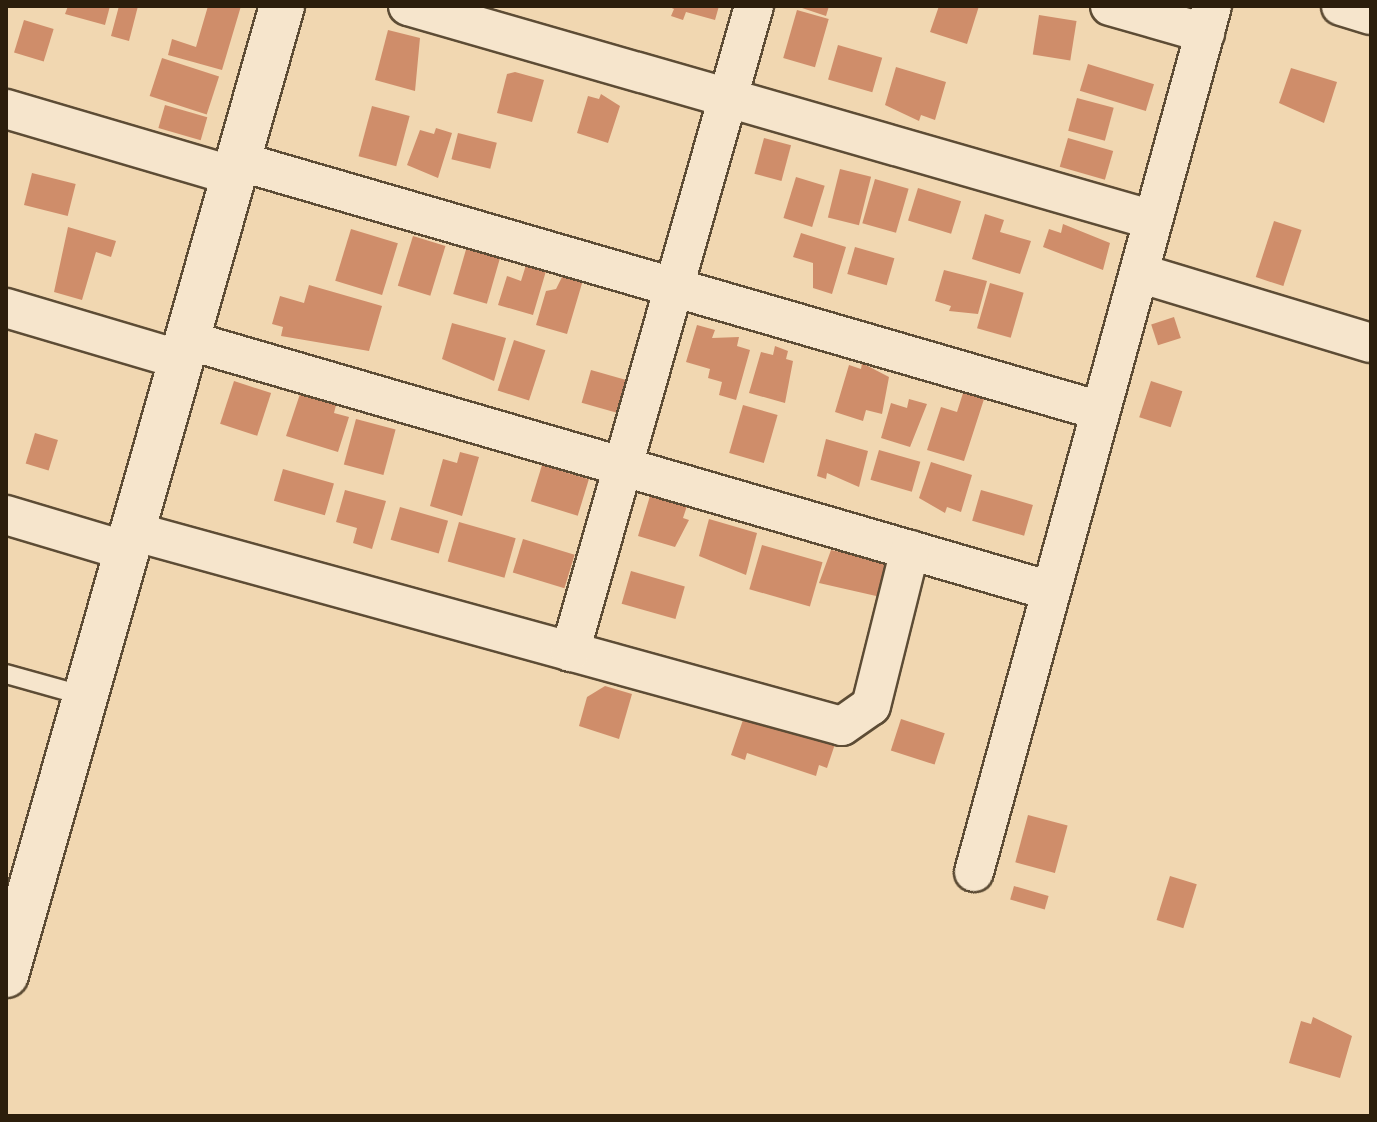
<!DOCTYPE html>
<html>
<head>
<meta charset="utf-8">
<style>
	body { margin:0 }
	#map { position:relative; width:1377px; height:1122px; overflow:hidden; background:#f1d7b1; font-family:Alegreya,serif }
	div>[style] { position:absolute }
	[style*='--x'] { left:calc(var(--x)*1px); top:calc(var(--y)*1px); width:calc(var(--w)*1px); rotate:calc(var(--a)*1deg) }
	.building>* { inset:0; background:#cf8d6a; transform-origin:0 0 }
	.roads { filter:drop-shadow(2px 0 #5d4c35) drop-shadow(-2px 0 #5d4c35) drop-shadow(0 2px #5d4c35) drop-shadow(0 -2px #5d4c35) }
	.lane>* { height:18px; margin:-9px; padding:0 9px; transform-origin:9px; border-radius:9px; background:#f6e5cc }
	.street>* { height:38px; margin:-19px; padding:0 19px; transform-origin:19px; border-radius:19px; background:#f6e5cc }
	.secondary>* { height:44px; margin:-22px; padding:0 22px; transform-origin:22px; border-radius:22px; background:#f6e5cc }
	span { translate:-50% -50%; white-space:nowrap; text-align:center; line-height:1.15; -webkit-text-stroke:8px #f6e5cc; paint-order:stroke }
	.frame { position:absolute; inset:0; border:8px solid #2c1e0c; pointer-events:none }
</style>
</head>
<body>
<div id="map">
	<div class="building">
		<div style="clip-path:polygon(68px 6px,110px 6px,105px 25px,65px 14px)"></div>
		<div style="clip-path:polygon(119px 6px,138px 6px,129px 41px,111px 36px)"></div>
		<div style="clip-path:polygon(208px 6px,241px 6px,222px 70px,168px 55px,172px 39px,196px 47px)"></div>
		<div style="clip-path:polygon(667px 6px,719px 6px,715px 20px,686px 12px,683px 20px,671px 16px,674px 9px)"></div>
		<div style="clip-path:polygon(796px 6px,829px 6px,826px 16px)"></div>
		<div style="clip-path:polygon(939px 6px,979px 6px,967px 44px,930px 32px)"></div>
		<div style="left:797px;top:10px;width:33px;height:50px;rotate:16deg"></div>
		<div style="left:1039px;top:15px;width:38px;height:40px;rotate:9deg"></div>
		<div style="left:24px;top:20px;width:31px;height:34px;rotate:17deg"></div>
		<div style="clip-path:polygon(388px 30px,420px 38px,415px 91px,375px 80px)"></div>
		<div style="left:838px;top:45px;width:46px;height:36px;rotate:16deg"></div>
		<div style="left:162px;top:58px;width:60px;height:40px;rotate:18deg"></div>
		<div style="left:1088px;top:64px;width:69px;height:28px;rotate:17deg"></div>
		<div style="clip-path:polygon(896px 67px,946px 82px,935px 120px,921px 115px,919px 121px,885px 105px)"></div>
		<div style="clip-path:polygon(1291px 68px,1337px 82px,1324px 123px,1279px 103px)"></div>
		<div style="clip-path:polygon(515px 72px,544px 80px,532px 122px,497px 113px,507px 74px)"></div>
		<div style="clip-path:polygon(601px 94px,620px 106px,608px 143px,577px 133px,588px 96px,599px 99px)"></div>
		<div style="left:1077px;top:98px;width:38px;height:34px;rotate:15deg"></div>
		<div style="left:165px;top:105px;width:44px;height:24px;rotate:16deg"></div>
		<div style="left:372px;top:106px;width:39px;height:52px;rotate:15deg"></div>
		<div style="clip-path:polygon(436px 128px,452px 133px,438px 178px,407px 165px,420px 130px,434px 134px)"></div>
		<div style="left:458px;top:133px;width:40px;height:27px;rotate:14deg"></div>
		<div style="left:764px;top:138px;width:28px;height:37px;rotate:15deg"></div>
		<div style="left:1068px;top:138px;width:47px;height:30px;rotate:16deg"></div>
		<div style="left:840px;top:169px;width:32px;height:50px;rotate:14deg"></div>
		<div style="left:32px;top:173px;width:45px;height:33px;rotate:14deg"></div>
		<div style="left:796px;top:177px;width:30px;height:43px;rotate:17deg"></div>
		<div style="left:875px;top:179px;width:35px;height:46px;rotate:16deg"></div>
		<div style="left:918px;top:188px;width:45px;height:34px;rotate:17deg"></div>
		<div style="clip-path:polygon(985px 214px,1004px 220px,1000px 232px,1031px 241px,1020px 274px,972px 259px)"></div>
		<div style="left:1274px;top:221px;width:29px;height:59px;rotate:18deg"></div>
		<div style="clip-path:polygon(1063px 224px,1110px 243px,1103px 270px,1043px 247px,1049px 229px,1061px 233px)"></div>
		<div style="clip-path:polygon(68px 227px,116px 241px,111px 257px,96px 252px,82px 300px,54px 292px)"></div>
		<div style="left:351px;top:229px;width:49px;height:54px;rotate:17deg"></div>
		<div style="clip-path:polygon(801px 233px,846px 247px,832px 294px,813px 288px,813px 263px,793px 257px)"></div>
		<div style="left:413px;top:236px;width:34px;height:52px;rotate:17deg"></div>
		<div style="left:467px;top:246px;width:35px;height:50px;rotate:16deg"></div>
		<div style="left:855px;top:247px;width:41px;height:28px;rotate:16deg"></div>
		<div style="clip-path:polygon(526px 265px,546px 271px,533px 315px,498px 305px,507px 276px,521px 281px)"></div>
		<div style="clip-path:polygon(944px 270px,987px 281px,978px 314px,949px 311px,951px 306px,935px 301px)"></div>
		<div style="clip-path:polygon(563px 275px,583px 280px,567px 334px,536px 325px,546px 291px,556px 289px)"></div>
		<div style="left:990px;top:283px;width:35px;height:47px;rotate:16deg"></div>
		<div style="clip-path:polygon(309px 285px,382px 306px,369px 351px,281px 336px,283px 327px,272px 324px,280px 296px,304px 303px)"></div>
		<div style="left:1174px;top:317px;width:22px;height:24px;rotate:72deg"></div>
		<div style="clip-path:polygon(452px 323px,506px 338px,494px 381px,442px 359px)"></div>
		<div style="clip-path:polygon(697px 325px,715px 330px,712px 338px,739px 337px,737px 346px,750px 350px,736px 400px,719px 395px,722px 382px,708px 378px,710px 369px,686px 362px)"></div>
		<div style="left:514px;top:340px;width:33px;height:53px;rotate:18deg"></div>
		<div style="clip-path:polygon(775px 346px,788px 351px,786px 359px,793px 361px,785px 403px,749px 393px,761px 352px,773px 355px)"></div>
		<div style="clip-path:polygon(862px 363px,889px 377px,882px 414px,866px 410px,863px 421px,835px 412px,849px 365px,861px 369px)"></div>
		<div style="left:591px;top:370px;width:43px;height:34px;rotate:16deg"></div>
		<div style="left:234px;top:381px;width:39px;height:45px;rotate:18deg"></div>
		<div style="left:1151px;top:381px;width:33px;height:38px;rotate:18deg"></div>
		<div style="clip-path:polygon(964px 390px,985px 396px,964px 461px,927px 450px,941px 407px,957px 412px)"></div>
		<div style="clip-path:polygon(300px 394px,336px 405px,334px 413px,349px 417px,338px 452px,286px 436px)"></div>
		<div style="clip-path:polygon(909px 399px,927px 404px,910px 447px,881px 438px,891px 403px,907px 408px)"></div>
		<div style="left:743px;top:405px;width:36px;height:50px;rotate:16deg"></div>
		<div style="left:356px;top:419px;width:41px;height:47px;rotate:15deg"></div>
		<div style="left:35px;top:433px;width:24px;height:32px;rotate:17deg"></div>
		<div style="clip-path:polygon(826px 439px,868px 451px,859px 487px,827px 473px,826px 479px,817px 476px)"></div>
		<div style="left:879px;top:450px;width:43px;height:31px;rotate:16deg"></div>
		<div style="clip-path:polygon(460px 452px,479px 457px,462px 516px,430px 506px,443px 459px,457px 463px)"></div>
		<div style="clip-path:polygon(931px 462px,972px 475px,961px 512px,947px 507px,945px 513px,919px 498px)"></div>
		<div style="left:542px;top:465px;width:49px;height:38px;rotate:17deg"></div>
		<div style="left:283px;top:469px;width:53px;height:33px;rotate:16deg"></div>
		<div style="clip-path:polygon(345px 490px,386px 501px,372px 549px,353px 543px,357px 528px,336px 522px)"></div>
		<div style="left:981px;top:490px;width:54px;height:32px;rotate:16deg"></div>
		<div style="clip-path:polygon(650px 496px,687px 506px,683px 518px,689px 520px,675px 547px,638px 536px)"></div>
		<div style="left:400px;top:507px;width:50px;height:34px;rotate:16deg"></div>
		<div style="clip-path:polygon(709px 519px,757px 533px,746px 575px,699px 556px)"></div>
		<div style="left:459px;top:522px;width:59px;height:41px;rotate:16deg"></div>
		<div style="left:523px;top:539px;width:54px;height:35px;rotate:17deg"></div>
		<div style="left:762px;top:545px;width:63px;height:46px;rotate:16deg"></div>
		<div style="clip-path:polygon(831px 550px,887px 562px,885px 570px,893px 573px,885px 598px,819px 583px)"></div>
		<div style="left:631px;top:571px;width:56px;height:34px;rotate:16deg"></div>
		<div style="clip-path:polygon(605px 686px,632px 694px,619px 739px,579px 726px,587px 697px)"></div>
		<div style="clip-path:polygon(745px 714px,835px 744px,827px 768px,819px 765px,816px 776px,747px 753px,745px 760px,731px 755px)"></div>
		<div style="left:901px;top:719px;width:46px;height:33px;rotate:18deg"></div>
		<div style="left:1028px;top:815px;width:41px;height:49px;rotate:15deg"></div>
		<div style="left:1170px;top:876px;width:28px;height:46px;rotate:17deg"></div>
		<div style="left:1014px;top:886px;width:36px;height:14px;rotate:16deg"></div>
		<div style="clip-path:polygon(1313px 1017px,1352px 1036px,1340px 1078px,1289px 1063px,1301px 1021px,1311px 1024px)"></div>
	</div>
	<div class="roads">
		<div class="lane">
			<div style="--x:6;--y:674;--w:82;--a:15.6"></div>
		</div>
		<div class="street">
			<div style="--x:408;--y:6;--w:775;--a:16.03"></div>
			<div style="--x:1110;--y:6;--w:99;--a:15.9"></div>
			<div style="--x:1341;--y:6;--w:31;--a:17"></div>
			<div style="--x:6;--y:109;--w:238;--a:16.4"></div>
			<div style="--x:238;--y:161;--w:898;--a:16.16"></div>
			<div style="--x:1139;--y:273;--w:242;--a:16.8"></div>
			<div style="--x:6;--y:308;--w:183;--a:16.5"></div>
			<div style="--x:187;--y:340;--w:900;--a:16.2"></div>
			<div style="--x:6;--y:515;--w:126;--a:16.6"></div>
			<div style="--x:132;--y:531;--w:736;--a:15.36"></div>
			<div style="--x:842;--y:726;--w:35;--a:-35"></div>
			<div style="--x:871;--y:706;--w:161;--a:-76"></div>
			<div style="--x:570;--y:652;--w:672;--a:-74.1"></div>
			<div style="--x:974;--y:872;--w:898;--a:-74.63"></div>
		</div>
		<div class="secondary">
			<div style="--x:6;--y:975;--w:1008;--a:-74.1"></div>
		</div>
	</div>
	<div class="frame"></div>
</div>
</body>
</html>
